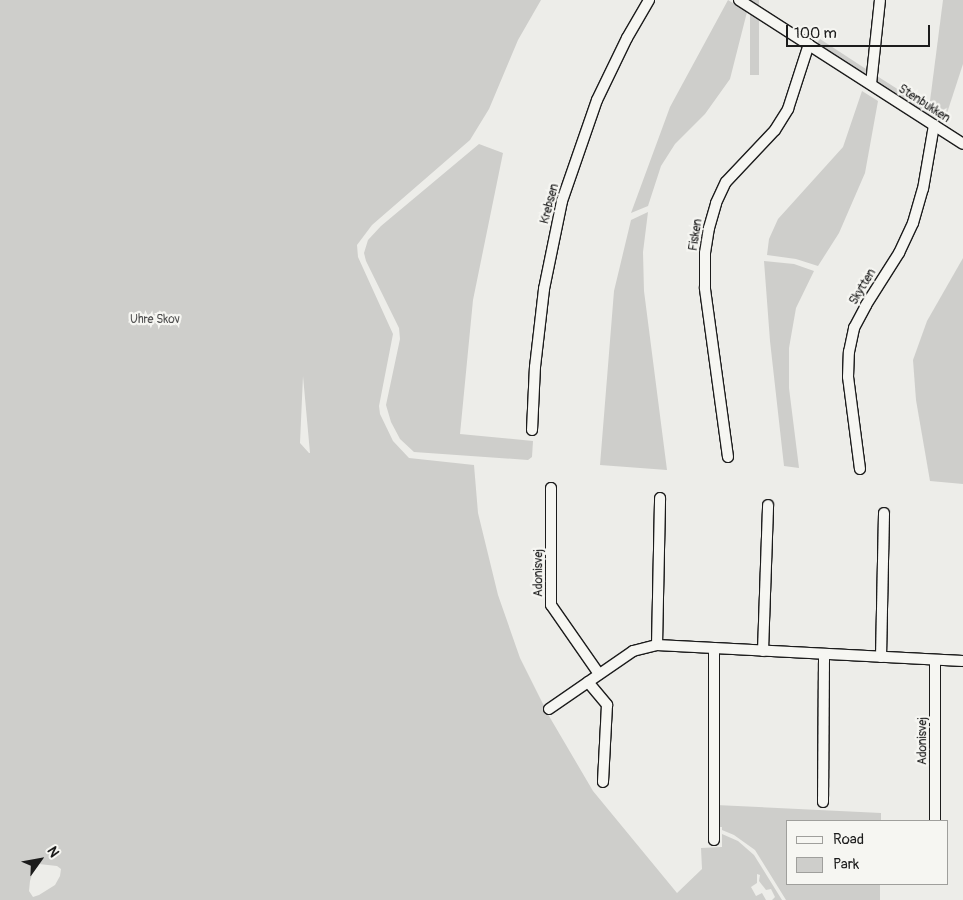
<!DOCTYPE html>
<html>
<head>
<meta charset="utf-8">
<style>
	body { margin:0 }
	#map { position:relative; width:963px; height:900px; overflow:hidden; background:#edede9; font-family:Pangolin,sans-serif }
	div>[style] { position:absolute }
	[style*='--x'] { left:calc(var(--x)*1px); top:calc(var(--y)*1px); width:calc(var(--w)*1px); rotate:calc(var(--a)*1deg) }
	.green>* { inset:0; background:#cececb; transform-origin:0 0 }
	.roads { filter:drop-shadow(1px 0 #1c1c1c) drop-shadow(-1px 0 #1c1c1c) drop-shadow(0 1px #1c1c1c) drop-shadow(0 -1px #1c1c1c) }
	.minor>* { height:10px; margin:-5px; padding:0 5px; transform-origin:5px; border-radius:5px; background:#f6f6f2 }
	span { translate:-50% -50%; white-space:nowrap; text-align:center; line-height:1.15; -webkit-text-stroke:4.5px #f6f6f2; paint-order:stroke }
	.street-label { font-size:12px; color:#1c1c1c }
	.park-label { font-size:12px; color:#515151 }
	.legend { position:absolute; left:786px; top:820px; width:162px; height:65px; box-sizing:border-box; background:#f6f6f2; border:1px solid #9f9f9c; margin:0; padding:6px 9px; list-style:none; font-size:15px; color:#1c1c1c }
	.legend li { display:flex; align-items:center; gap:10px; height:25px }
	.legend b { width:25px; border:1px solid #9f9f9c }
	.north { position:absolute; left:15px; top:835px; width:50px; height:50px; -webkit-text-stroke:4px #f6f6f2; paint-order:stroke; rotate:58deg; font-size:14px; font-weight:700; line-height:20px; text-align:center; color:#1c1c1c }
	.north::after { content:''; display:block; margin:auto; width:18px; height:22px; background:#1c1c1c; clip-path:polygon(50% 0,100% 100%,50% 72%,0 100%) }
	.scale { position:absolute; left:786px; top:25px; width:144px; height:22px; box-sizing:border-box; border:2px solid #1c1c1c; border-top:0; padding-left:6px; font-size:15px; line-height:18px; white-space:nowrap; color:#1c1c1c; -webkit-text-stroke:4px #f6f6f2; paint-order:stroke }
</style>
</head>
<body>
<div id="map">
	<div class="green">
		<div style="clip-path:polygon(evenodd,0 0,541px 0,518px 40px,489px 109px,470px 140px,372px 225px,357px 245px,358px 257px,393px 334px,379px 406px,380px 414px,393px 441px,409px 458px,474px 465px,478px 513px,498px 595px,520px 658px,549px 716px,593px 791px,677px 893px,702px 869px,701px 848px,722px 847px,722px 834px,738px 841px,754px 855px,782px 900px,772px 900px,775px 897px,771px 889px,766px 890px,759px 881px,760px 875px,757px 874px,757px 883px,751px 887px,756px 896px,762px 893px,766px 900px,0 900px,0 0,303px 376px,310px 453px,309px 453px,300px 443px,303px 376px,0 0,39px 864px,57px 866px,61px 869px,60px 876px,55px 885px,39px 895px,33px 897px,29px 891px,30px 881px,34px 868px,39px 864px)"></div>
		<div style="clip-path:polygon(728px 0,747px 12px,730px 79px,705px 114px,675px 144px,661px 166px,648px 206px,631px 213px,670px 107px)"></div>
		<div style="left:750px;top:0;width:9px;height:75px"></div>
		<div style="clip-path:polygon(943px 0,963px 0,963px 64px,947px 113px,930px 101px)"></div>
		<div style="clip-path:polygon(820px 39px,869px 71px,869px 74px,866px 75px,817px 43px)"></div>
		<div style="clip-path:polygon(877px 76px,943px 118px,940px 123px,877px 82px)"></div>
		<div style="clip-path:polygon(862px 91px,878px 101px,865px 173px,839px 233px,818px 266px,796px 259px,767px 255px,769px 239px,778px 219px,843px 147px)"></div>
		<div style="clip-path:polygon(479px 144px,503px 153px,473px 300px,460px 434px,533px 441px,532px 457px,528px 460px,414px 452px,400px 439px,391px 422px,386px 405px,400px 339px,399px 328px,366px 261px,364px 253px,368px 240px,381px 226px)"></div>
		<div style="clip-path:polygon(648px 212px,643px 252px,644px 291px,667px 470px,600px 465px,614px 291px,631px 220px)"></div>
		<div style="clip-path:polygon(963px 258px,963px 484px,930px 481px,916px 400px,913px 360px,927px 321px)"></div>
		<div style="clip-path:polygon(764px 261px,794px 264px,814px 271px,796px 308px,789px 348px,789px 388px,799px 468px,784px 466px,770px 341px)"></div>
		<div style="clip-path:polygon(716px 805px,881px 813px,881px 821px,787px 821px,787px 884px,880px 884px,880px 900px,786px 900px,755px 850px,734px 835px,722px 830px,722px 827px,716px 827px)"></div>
	</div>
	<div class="roads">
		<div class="minor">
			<div style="--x:739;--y:0;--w:266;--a:32.7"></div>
			<div style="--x:871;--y:84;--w:84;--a:-83.9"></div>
			<div style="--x:532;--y:430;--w:63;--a:-87.3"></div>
			<div style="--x:535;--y:367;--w:79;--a:-83.4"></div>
			<div style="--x:544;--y:289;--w:90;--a:-78.4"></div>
			<div style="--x:562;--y:201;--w:107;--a:-70.9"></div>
			<div style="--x:597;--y:100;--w:69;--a:-64.2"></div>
			<div style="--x:627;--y:38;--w:44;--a:-59.9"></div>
			<div style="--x:728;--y:457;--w:171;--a:-97.8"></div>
			<div style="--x:705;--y:288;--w:35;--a:-90"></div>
			<div style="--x:705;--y:253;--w:25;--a:-81"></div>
			<div style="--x:709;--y:228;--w:26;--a:-74"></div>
			<div style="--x:716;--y:203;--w:23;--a:-65"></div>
			<div style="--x:726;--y:182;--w:71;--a:-46.7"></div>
			<div style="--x:775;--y:130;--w:25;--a:-58"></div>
			<div style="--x:788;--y:109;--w:68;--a:-72.1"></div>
			<div style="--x:860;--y:469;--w:93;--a:-97.4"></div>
			<div style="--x:848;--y:377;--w:25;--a:-88"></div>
			<div style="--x:849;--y:352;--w:25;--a:-78"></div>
			<div style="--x:854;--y:328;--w:26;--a:-62"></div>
			<div style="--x:866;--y:305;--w:62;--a:-57.6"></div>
			<div style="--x:899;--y:253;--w:33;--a:-65"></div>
			<div style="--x:913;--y:223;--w:35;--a:-74"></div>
			<div style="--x:923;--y:189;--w:65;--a:-80.2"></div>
			<div style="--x:551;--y:488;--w:117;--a:90"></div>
			<div style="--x:551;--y:605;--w:84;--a:55.2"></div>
			<div style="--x:657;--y:645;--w:147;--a:-88.8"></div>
			<div style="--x:763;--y:651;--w:146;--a:-88"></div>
			<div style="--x:881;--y:657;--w:144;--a:-88.8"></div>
			<div style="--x:935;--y:660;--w:161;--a:90"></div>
			<div style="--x:588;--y:682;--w:30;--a:50"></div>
			<div style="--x:607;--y:705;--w:77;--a:93"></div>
			<div style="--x:549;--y:709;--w:102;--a:-34.6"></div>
			<div style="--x:633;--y:651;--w:25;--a:-14"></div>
			<div style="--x:657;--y:645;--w:306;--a:3"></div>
			<div style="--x:823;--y:802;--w:148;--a:-89.6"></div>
			<div style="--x:714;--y:840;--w:192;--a:-90"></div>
		</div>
	</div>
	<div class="street-label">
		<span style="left:924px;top:104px;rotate:33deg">Stenbukken</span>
		<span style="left:550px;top:204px;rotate:-75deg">Krebsen</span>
		<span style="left:696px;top:235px;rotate:-81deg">Fisken</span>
		<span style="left:863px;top:287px;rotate:-59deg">Skytten</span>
		<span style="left:539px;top:573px;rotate:-90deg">Adonisvej</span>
		<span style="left:923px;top:741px;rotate:-90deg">Adonisvej</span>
	</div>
	<div class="park-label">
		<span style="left:155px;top:320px">Uhre Skov</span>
	</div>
	<ul class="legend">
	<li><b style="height:6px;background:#f6f6f2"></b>Road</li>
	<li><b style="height:14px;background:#cececb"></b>Park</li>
	</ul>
	<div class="north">N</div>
	<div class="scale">100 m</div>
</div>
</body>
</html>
